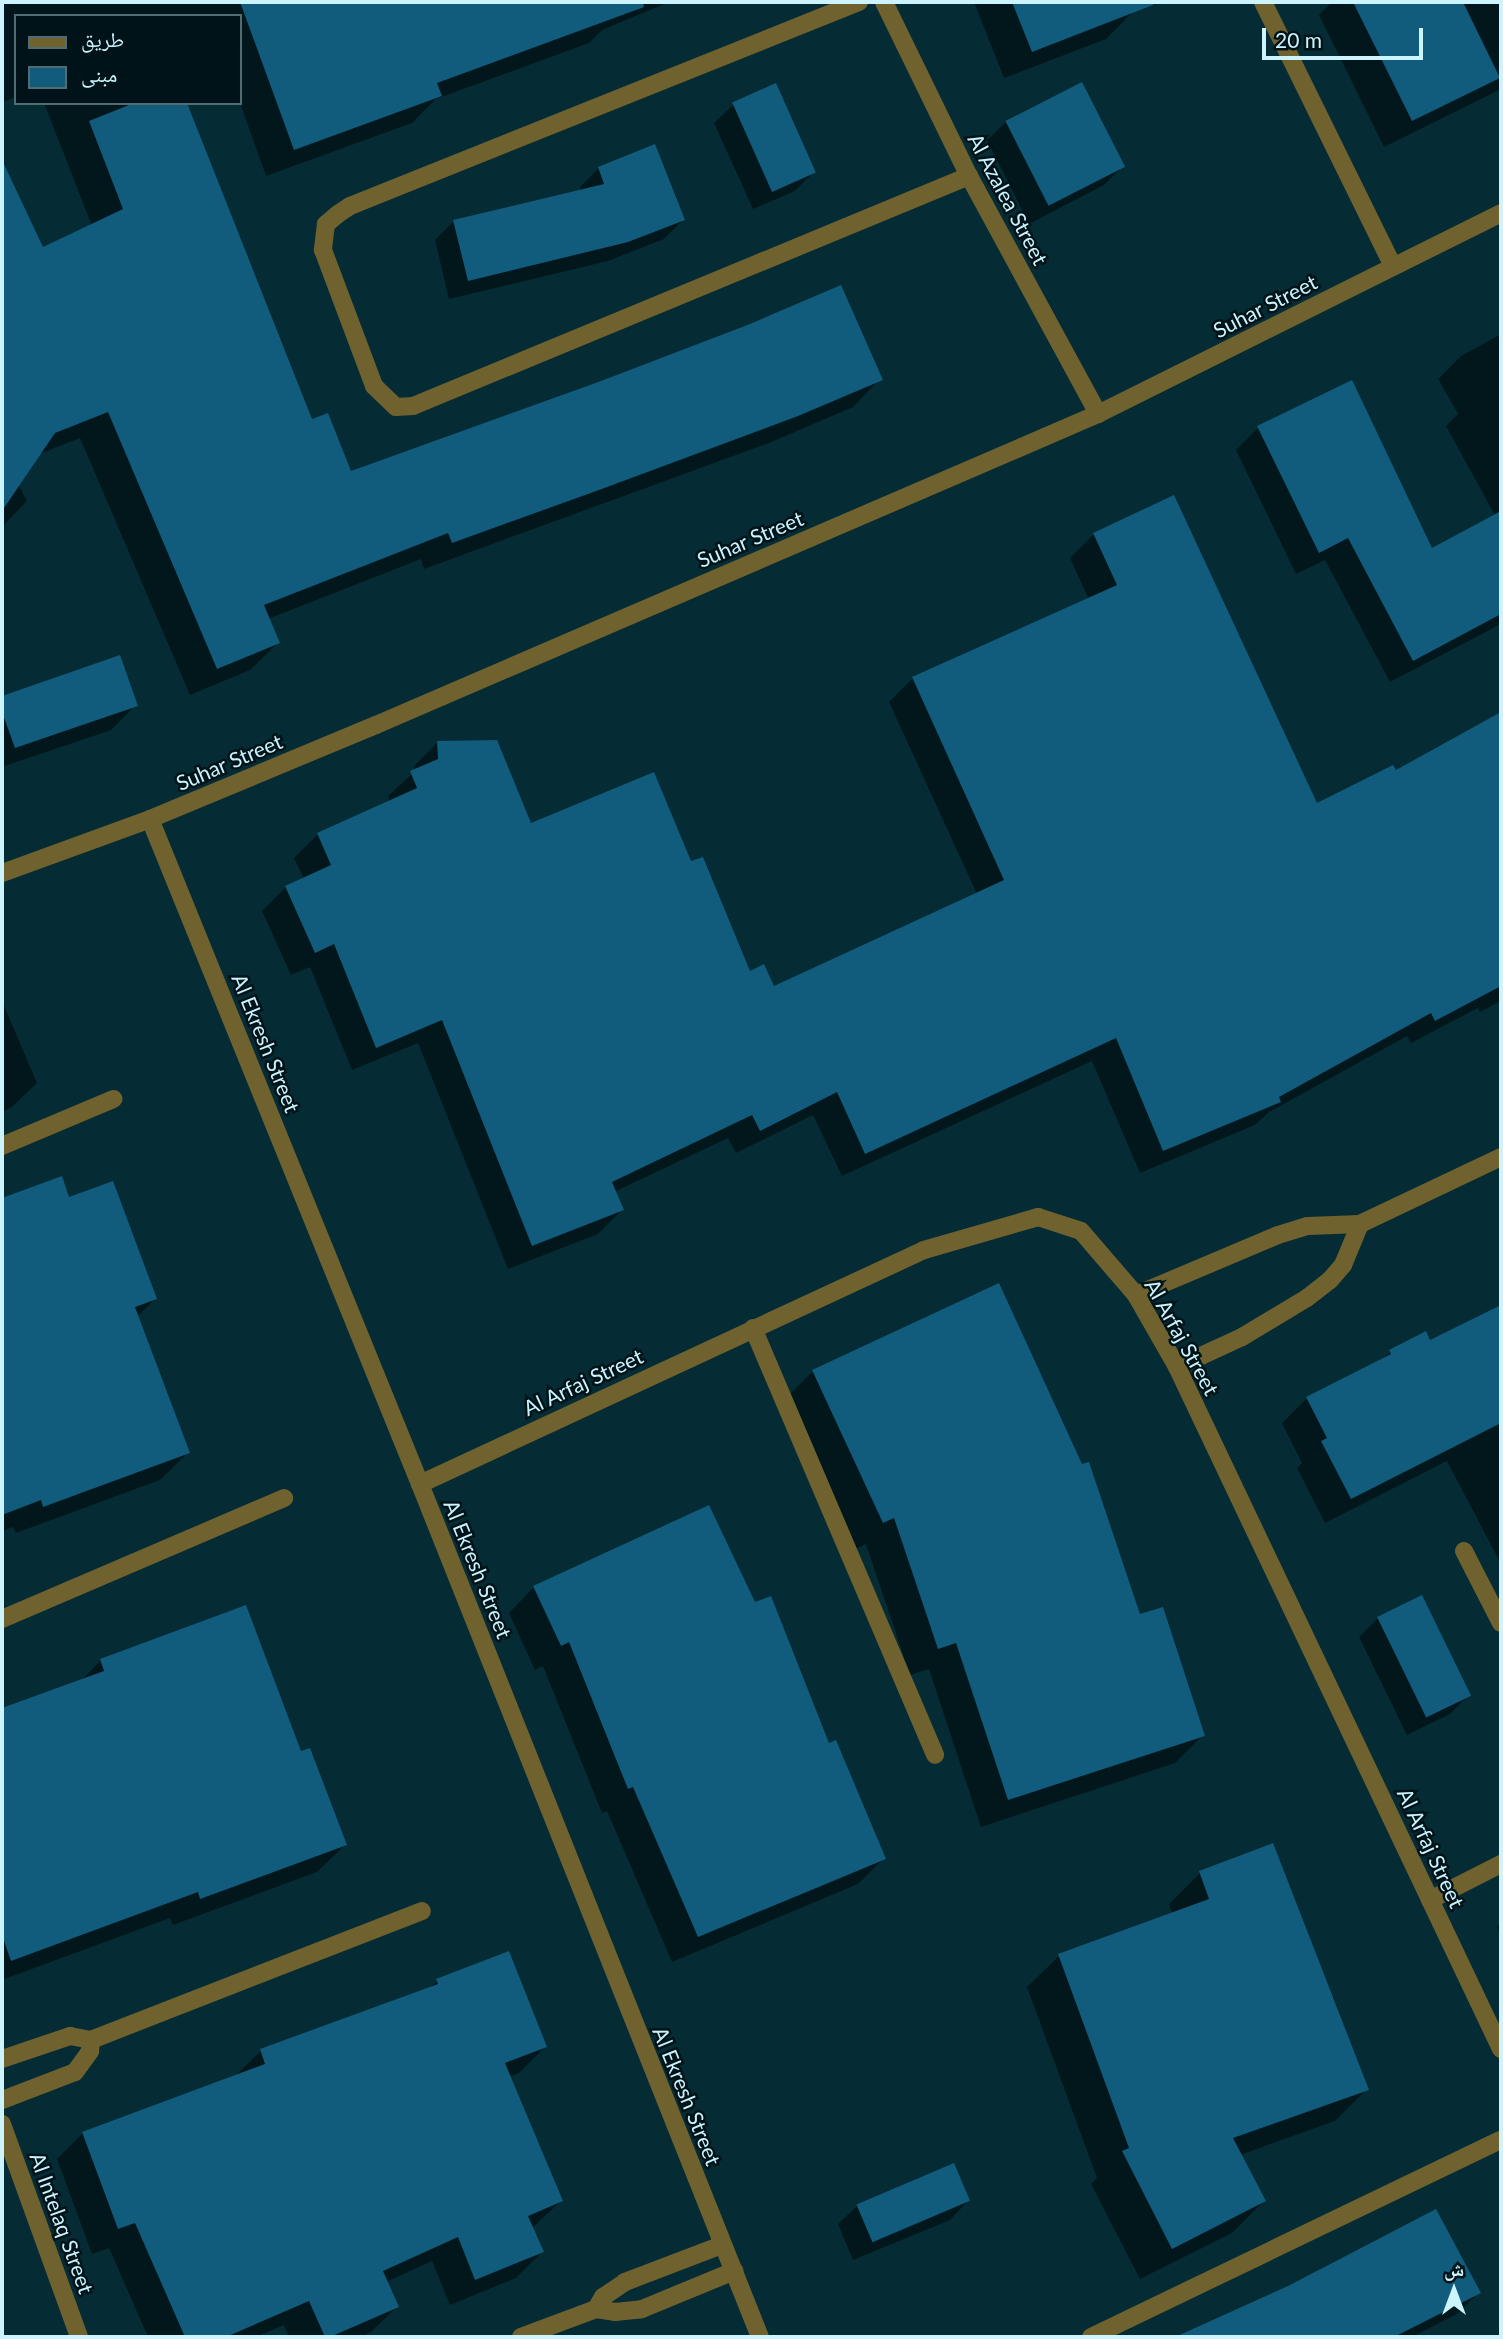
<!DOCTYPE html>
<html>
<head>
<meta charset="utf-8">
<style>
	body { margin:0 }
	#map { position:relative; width:1503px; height:2339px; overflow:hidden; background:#052c34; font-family:Lato,"Noto Naskh Arabic",sans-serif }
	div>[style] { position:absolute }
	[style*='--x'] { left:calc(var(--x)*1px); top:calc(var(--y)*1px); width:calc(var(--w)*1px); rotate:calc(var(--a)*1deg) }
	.shadow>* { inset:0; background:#0007 }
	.building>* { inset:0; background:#115b7d; transform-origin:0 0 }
	.minor>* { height:18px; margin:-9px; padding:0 9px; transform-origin:9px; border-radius:9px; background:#70622e }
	span { translate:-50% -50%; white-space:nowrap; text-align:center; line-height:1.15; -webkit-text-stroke:5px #001318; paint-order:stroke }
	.street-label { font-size:21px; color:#cbf4fe }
	.frame { position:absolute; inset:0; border:4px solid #cbf4fe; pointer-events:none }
	.legend { position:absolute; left:14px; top:14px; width:228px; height:91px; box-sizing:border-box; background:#001318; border:2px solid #516d74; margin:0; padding:9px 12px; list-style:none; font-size:21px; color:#cbf4fe }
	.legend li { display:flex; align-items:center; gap:14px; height:35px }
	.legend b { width:35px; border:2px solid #516d74 }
	.north { position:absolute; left:1419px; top:2255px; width:70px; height:70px; -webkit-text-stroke:5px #001318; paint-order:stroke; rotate:0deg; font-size:19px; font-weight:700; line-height:28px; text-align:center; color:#cbf4fe }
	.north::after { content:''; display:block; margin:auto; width:24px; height:32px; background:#cbf4fe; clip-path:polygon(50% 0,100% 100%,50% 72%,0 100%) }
	.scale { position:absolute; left:1262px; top:28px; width:161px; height:32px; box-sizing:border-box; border:4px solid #cbf4fe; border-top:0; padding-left:9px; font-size:21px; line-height:24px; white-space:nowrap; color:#cbf4fe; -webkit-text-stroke:5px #001318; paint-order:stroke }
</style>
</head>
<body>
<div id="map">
	<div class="shadow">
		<div style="clip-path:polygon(2px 2px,669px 2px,602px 30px,589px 43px,436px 99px,412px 123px,266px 176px,240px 103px,240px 16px,16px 16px,16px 97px,2px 102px)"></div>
		<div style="clip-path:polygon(974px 2px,1130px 2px,1134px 11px,1106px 39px,1004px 78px)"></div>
		<div style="clip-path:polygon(1332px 2px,1501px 2px,1501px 89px,1384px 147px,1319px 15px)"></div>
		<div style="clip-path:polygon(1081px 84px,1123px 166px,1104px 185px,1029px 224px,987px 140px,1006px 122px)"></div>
		<div style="clip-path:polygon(44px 103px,185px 103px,311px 422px,350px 473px,880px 379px,853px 407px,769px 443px,424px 569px,421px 559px,268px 619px,278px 643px,250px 670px,190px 695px,80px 438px,37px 455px,18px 484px,27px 501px,2px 527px,2px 206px,15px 212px,42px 250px,92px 226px)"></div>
		<div style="clip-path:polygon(733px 105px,814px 172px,795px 191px,753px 209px,714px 123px)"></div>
		<div style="clip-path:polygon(599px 168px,683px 220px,664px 239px,608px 261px,449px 299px,435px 240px,454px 221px,581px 191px,580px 187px)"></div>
		<div style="clip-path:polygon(1501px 334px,1501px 624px,1390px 682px,1325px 560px,1296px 574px,1236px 450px,1258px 428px,1431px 550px,1496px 517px,1446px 426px,1458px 414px,1438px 379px,1461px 356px)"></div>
		<div style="clip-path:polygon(1094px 534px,1316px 805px,1395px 773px,1501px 714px,1501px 1001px,1480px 1012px,1478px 1008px,1411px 1043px,1407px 1036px,1269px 1112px,1255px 1125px,1140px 1173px,1092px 1061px,842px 1176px,813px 1115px,736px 1153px,728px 1138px,614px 1192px,622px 1210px,598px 1234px,508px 1269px,418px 1043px,352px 1070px,310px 967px,291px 975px,262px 911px,286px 887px,304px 879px,294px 858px,318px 834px,390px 802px,388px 796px,415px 771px,414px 766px,438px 742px,530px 825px,690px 864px,749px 974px,774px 988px,977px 894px,889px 702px,913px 678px,1089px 600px,1070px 558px)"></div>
		<div style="clip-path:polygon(119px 658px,136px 705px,111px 730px,2px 767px,2px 698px)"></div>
		<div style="clip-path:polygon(2px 1001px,37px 1083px,12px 1107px,2px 1112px)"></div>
		<div style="clip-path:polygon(61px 1179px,68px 1199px,155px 1299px,137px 1317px,188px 1453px,160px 1480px,16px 1533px,13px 1527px,2px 1531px,2px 1200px)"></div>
		<div style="clip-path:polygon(1501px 1305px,1501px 1564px,1447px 1461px,1325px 1523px,1297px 1468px,1302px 1463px,1282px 1423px,1307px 1398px,1379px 1362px,1390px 1352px,1429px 1343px)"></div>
		<div style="clip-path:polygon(813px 1371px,1139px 1617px,1203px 1735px,1175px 1763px,981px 1827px,929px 1669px,910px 1675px,866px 1544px,856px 1549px,785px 1399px)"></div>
		<div style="clip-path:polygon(534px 1587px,755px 1605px,884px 1858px,858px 1884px,672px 1962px,607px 1811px,602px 1813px,543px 1666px,535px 1670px,509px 1613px)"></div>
		<div style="clip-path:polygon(1378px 1618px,1469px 1695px,1450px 1714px,1407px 1735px,1359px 1637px)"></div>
		<div style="clip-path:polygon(101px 1660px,300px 1753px,345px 1845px,317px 1872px,173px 1925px,170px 1918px,2px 1980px,2px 1710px,80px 1682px)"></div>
		<div style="clip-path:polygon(1200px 1873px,1329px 1997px,1333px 1996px,1367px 2089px,1335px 2121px,1240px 2155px,1264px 2201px,1232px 2233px,1140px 2279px,1091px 2184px,1097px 2178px,1027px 1987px,1059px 1956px,1172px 1914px,1169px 1904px)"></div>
		<div style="clip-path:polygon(1501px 1922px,1501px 1937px,1497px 1927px)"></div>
		<div style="clip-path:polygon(437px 1981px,545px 2047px,519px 2073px,509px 2077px,561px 2201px,532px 2228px,542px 2252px,516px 2278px,450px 2305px,432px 2261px,386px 2282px,397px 2307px,371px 2332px,360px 2337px,289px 2337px,284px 2325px,256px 2337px,148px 2337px,109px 2248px,92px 2254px,57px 2159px,83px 2133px,235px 2076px,261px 2051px,429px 1989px)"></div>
		<div style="clip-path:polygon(953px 2165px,968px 2201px,950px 2220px,853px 2260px,838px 2224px,857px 2206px)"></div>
		<div style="clip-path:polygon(1288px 2287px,1479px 2292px,1457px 2314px,1412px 2337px,1179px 2337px)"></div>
	</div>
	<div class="building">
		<div style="clip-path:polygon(240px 2px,643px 2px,644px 7px,437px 83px,442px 96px,294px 150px)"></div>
		<div style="clip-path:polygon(1012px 2px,1153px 2px,1153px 5px,1032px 52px)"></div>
		<div style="clip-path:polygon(1353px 2px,1463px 2px,1500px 78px,1412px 121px)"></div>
		<div style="left:1082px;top:82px;width:95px;height:86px;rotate:63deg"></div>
		<div style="left:776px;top:83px;width:98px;height:48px;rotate:66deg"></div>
		<div style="clip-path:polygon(134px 103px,187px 103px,312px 419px,328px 413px,351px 471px,601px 381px,750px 324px,841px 285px,883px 380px,798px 416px,599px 490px,452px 543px,448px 533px,264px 605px,280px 643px,217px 669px,108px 412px,55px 433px,2px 511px,2px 160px,43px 247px,123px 209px,89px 121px)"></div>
		<div style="clip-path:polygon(655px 144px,685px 220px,628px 242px,468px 281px,453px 220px,604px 184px,598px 167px)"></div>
		<div style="clip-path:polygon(1352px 380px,1432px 548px,1501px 511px,1501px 614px,1413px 661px,1348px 538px,1319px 553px,1257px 426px)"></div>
		<div style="clip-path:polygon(1174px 495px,1317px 803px,1393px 765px,1396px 770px,1501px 712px,1501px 986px,1435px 1021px,1431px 1013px,1279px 1097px,1281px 1102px,1163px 1151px,1116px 1038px,865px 1154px,837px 1092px,760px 1131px,752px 1115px,612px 1182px,624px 1210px,532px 1246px,442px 1020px,376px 1048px,334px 944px,315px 953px,285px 886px,331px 865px,317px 833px,417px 788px,410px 771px,438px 759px,437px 741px,497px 740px,531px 823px,654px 772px,691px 861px,703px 857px,750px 971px,764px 964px,774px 986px,1004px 880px,912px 677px,1117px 585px,1093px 533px)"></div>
		<div style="clip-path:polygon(120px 655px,138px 706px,15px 748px,2px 712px,2px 696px)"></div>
		<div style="clip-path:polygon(62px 1176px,69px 1197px,113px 1181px,157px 1299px,135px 1307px,190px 1453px,43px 1507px,41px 1500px,2px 1515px,2px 1198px)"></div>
		<div style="clip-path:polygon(999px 1283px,1082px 1464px,1089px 1462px,1140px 1614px,1163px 1607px,1205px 1736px,1008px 1800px,956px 1643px,938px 1649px,894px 1518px,883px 1523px,812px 1370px)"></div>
		<div style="clip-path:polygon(1501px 1305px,1501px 1423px,1351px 1499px,1321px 1441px,1327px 1438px,1306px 1397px,1391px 1354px,1389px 1350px,1426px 1331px,1430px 1340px)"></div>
		<div style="clip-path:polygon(709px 1505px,755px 1602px,771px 1596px,829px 1743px,836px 1740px,886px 1859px,698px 1937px,633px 1787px,628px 1789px,569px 1642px,561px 1646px,533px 1586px)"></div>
		<div style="left:1422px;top:1595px;width:112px;height:50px;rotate:64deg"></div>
		<div style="clip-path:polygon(246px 1605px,301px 1751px,310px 1748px,347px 1845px,200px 1899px,198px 1892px,11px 1961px,2px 1935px,2px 1708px,104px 1671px,100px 1659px)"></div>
		<div style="clip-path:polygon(1273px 1843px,1369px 2090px,1233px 2138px,1266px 2201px,1172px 2249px,1122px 2151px,1129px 2148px,1058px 1954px,1209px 1899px,1199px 1871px)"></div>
		<div style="clip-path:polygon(509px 1951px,547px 2047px,505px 2063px,563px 2201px,528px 2216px,544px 2252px,475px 2280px,458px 2237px,383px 2271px,399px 2307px,330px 2337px,325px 2337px,309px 2301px,226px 2337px,185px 2337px,135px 2223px,118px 2229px,82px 2132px,265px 2064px,260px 2049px,438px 1984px,436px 1979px)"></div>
		<div style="left:954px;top:2163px;width:41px;height:106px;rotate:67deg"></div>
		<div style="clip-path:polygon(1436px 2209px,1481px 2293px,1394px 2337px,1175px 2337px,1288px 2286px)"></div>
	</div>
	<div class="minor">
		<div style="--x:859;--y:2;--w:548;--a:158.16"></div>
		<div style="--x:350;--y:206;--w:14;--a:146"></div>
		<div style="--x:338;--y:214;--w:16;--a:140"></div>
		<div style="--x:326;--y:224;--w:26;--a:97"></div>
		<div style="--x:323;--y:250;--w:145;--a:69.4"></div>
		<div style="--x:374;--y:386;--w:30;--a:44"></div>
		<div style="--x:396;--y:407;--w:17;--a:-3"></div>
		<div style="--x:413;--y:406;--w:602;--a:-22.47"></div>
		<div style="--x:884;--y:2;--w:194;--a:64"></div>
		<div style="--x:969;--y:176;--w:271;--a:61.5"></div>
		<div style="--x:1263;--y:2;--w:294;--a:63.8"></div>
		<div style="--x:150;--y:819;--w:718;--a:67.9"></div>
		<div style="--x:420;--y:1484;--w:918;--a:68.27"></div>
		<div style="--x:2;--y:873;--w:158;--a:-20"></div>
		<div style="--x:150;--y:819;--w:245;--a:-22.6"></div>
		<div style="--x:376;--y:725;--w:786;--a:-23.3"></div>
		<div style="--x:1098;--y:414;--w:450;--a:-26.5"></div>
		<div style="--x:2;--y:1146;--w:121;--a:-22.9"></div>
		<div style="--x:1136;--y:1295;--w:154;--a:-22.9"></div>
		<div style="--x:1278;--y:1235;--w:31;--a:-17"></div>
		<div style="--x:1308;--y:1226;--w:52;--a:-2.2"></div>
		<div style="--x:1360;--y:1224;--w:156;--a:-25.4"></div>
		<div style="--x:753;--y:1328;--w:464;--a:66.9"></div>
		<div style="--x:1177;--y:1367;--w:72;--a:-24.8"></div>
		<div style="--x:1242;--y:1337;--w:76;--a:-31"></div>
		<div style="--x:1307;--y:1298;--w:29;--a:-38"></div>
		<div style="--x:1330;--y:1280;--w:20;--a:-49"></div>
		<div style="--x:1343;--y:1265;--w:44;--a:-67.5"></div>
		<div style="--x:420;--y:1484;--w:556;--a:-24.9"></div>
		<div style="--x:924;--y:1250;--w:119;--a:-16.1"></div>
		<div style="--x:1038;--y:1217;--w:45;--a:18"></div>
		<div style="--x:1081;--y:1231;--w:84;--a:49.3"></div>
		<div style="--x:1136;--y:1295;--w:83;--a:60.3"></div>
		<div style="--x:1177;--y:1367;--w:755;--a:64.59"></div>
		<div style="--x:1464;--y:1551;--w:81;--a:62.8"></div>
		<div style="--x:2;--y:1619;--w:307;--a:-23.2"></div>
		<div style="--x:1430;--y:1900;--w:80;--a:-26.9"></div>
		<div style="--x:2;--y:2059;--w:72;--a:-18.7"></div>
		<div style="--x:70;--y:2036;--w:21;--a:11"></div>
		<div style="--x:91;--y:2040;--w:355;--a:-21.3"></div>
		<div style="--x:2;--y:2100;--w:78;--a:-21"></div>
		<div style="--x:75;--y:2072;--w:26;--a:-54"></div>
		<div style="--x:90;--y:2051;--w:11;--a:-85"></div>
		<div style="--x:2;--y:2124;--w:226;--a:70.1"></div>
		<div style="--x:596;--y:2309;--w:14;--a:-60"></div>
		<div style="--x:603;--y:2297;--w:27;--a:-34"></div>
		<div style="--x:625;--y:2282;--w:104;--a:-20.9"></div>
		<div style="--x:521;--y:2337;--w:80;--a:-20.5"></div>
		<div style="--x:596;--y:2309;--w:19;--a:9"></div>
		<div style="--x:615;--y:2312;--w:27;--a:-6"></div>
		<div style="--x:642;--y:2309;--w:100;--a:-22.4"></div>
		<div style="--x:1091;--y:2337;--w:455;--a:-25.7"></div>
	</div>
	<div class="street-label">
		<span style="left:1008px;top:199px;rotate:62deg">Al Azalea Street</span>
		<span style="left:1265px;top:306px;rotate:-27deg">Suhar Street</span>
		<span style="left:750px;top:539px;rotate:-23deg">Suhar Street</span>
		<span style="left:229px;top:762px;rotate:-23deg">Suhar Street</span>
		<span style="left:266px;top:1043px;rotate:68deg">Al Ekresh Street</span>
		<span style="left:1182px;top:1337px;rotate:61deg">Al Arfaj Street</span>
		<span style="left:583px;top:1382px;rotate:-25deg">Al Arfaj Street</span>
		<span style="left:478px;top:1569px;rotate:68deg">Al Ekresh Street</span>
		<span style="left:1431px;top:1848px;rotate:65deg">Al Arfaj Street</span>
		<span style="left:687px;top:2096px;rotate:68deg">Al Ekresh Street</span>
		<span style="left:62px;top:2223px;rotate:70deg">Al Intelaq Street</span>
	</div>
	<div class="frame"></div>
	<ul class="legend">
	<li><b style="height:9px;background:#70622e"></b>طريق</li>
	<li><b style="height:19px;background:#115b7d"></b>مبنى</li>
	</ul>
	<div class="north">ش</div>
	<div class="scale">20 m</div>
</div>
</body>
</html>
